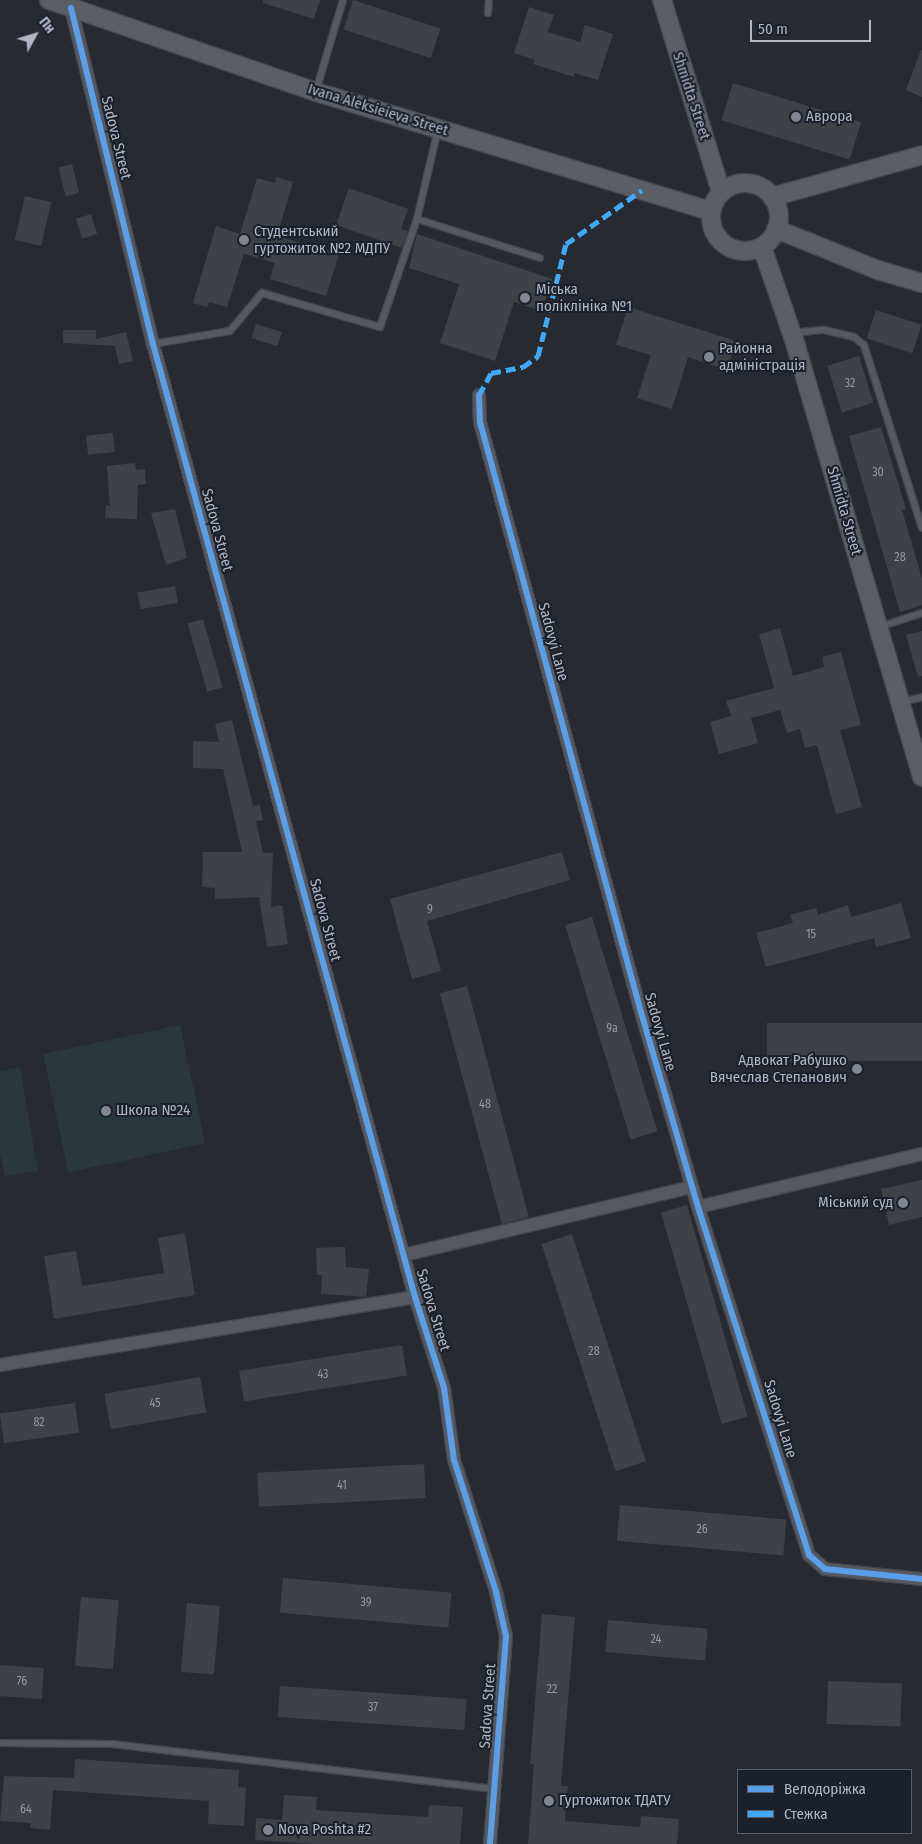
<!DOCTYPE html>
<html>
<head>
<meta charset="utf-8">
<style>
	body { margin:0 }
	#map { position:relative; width:922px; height:1844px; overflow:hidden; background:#272b31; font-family:"Fira Sans Condensed",sans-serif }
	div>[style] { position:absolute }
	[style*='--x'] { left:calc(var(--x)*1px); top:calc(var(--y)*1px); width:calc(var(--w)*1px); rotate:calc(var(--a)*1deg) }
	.green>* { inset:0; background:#29383a; transform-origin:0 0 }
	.building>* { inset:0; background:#3e4146; transform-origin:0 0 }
	.roads { filter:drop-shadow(1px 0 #43464b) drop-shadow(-1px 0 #43464b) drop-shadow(0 1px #43464b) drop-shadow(0 -1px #43464b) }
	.lane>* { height:6px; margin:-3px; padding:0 3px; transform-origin:3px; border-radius:3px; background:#565960 }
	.street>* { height:12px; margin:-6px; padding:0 6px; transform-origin:6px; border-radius:6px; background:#565960 }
	.secondary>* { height:18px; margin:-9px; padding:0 9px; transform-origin:9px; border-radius:9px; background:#5b5e64 }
	.secondary>.ring { margin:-9px; padding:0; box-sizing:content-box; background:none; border:18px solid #5b5e64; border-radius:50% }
	.quiet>* { height:5px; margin-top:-2.5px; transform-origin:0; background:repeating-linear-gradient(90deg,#3fa9f5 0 10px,transparent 0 15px) }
	.cycleway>* { height:6px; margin:-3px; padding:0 3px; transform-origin:3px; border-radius:3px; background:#5a9eea }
	.dots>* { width:14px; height:14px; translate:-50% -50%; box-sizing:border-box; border:2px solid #1b212b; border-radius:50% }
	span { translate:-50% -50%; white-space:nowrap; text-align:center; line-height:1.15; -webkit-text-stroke:4px #1b212b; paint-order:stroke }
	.number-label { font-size:12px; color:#949aa4 }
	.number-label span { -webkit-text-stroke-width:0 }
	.street-label { font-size:15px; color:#b1b7c3 }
	.poi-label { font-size:15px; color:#b1b7c3 }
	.left { translate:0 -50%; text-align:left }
	.right { translate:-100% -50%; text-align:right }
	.legend { position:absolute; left:737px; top:1769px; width:175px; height:65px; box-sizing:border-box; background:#1b212b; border:1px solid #575d68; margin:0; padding:6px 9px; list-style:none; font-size:15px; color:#b1b7c3 }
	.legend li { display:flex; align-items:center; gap:10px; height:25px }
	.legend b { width:25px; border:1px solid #575d68 }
	.north { position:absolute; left:10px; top:10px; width:50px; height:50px; -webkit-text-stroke:4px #1b212b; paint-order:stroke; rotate:51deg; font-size:14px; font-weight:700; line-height:20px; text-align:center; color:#b1b7c3 }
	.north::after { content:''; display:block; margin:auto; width:18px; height:22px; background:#b1b7c3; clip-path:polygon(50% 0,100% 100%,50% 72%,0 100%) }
	.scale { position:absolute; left:750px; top:20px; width:121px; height:22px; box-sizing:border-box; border:2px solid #b1b7c3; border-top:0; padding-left:6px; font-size:15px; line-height:18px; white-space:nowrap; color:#b1b7c3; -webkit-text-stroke:4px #1b212b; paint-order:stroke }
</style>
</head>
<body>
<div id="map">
	<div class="green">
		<div style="left:180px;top:1025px;width:121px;height:140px;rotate:78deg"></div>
		<div style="clip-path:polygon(20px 1067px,38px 1171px,5px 1176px,0 1155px,0 1071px)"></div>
	</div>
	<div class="building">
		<div style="clip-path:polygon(263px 0,320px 0,314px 19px,263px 3px)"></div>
		<div style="left:353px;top:0;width:92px;height:31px;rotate:18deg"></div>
		<div style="clip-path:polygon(529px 7px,554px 15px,548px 32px,580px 42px,585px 25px,613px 34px,598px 80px,575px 73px,574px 77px,533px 64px,535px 60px,514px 53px)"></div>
		<div style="clip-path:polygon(921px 50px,922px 50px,922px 97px,906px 90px)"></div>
		<div style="left:733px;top:83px;width:134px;height:39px;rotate:17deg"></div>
		<div style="left:72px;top:164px;width:30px;height:14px;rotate:76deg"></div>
		<div style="clip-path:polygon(276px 177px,293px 182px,277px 236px,339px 254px,326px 296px,270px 279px,275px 263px,244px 254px,227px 307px,209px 302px,207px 307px,193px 303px,216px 226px,240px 234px,257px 178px,275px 183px)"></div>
		<div style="clip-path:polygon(349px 188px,408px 209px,401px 229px,408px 231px,402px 248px,336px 225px)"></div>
		<div style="left:25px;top:196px;width:27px;height:45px;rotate:13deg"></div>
		<div style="left:91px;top:214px;width:21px;height:16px;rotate:73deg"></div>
		<div style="clip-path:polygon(417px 234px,552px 279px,542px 311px,514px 302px,495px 361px,440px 343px,459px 284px,409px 268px)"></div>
		<div style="clip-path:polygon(628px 307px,736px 341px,727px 370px,688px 357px,672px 409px,637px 398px,651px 355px,616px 345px)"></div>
		<div style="left:876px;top:310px;width:48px;height:30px;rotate:18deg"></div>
		<div style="left:256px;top:324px;width:27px;height:15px;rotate:17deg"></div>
		<div style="clip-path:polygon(63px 330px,96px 330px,96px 339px,126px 332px,133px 361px,119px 364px,115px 346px,63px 343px)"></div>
		<div style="left:859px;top:356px;width:49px;height:33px;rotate:73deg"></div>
		<div style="clip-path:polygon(881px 427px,906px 509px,902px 510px,922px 578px,922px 605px,900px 612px,849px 436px)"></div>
		<div style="left:113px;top:433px;width:19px;height:27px;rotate:84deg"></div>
		<div style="clip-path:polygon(135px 463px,136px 470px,145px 469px,146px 484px,138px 485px,137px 519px,105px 518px,106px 505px,110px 506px,107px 466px)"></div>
		<div style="clip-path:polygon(175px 509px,187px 558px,166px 565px,151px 513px)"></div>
		<div style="left:175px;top:586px;width:17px;height:38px;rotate:80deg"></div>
		<div style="left:203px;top:619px;width:71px;height:16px;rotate:74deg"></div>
		<div style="clip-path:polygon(780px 628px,793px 676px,824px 667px,822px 657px,841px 652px,861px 725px,840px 730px,862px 807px,836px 814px,817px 745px,805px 748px,800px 729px,787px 733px,780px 710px,751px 718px,758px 743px,719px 754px,710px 722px,731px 716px,726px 701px,774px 688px,759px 634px)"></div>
		<div style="clip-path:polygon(922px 631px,922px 676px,918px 677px,906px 635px)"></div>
		<div style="clip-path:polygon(232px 720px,253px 806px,260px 805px,263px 820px,256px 821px,263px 853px,273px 853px,271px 907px,282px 905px,288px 944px,267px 947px,259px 897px,215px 899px,215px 888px,202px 887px,203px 852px,242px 852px,223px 769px,193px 768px,193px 741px,219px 742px,215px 724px)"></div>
		<div style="clip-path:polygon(562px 852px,570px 880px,427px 921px,441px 971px,412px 979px,390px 899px)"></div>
		<div style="clip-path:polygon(901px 903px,911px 938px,876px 947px,874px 938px,766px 967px,756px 933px,793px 923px,790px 915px,816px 908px,818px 915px,848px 905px,851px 917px)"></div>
		<div style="left:592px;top:917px;width:224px;height:28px;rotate:73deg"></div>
		<div style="left:467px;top:986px;width:239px;height:28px;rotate:75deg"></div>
		<div style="left:922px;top:1023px;width:38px;height:155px;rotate:90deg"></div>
		<div style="clip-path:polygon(922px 1180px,922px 1217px,889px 1225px,881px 1189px)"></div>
		<div style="left:687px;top:1205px;width:220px;height:27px;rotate:74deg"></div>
		<div style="clip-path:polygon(185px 1233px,195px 1295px,54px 1319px,44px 1256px,76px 1251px,82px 1286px,164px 1273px,158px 1238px)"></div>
		<div style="left:572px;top:1234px;width:239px;height:32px;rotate:72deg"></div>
		<div style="clip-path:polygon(345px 1247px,346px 1267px,369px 1269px,366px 1297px,321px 1294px,322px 1275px,317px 1275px,316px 1248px)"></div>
		<div style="left:402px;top:1345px;width:31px;height:165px;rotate:81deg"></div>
		<div style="left:200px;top:1377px;width:36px;height:97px;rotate:80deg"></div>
		<div style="left:75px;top:1403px;width:30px;height:76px;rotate:82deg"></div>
		<div style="left:424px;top:1464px;width:34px;height:167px;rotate:87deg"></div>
		<div style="left:620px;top:1505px;width:167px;height:36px;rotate:5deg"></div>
		<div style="left:283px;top:1578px;width:169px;height:35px;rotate:5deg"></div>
		<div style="left:81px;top:1597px;width:38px;height:69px;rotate:5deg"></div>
		<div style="left:187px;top:1603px;width:33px;height:69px;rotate:5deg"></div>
		<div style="clip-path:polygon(542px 1614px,575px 1617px,561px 1786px,568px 1786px,565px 1821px,640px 1827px,641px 1816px,679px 1819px,677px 1844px,528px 1844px,534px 1764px,530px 1764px)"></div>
		<div style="left:608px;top:1620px;width:100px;height:32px;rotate:5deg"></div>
		<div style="left:0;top:1665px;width:44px;height:31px;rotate:4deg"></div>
		<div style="left:828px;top:1681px;width:74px;height:43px;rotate:2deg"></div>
		<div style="left:280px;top:1686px;width:187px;height:31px;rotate:4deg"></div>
		<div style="clip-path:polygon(75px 1759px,239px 1770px,238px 1787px,246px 1788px,244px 1826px,208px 1824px,209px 1801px,53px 1790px,50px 1830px,30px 1828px,31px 1823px,0 1821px,4px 1776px,74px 1778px)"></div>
		<div style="clip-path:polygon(284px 1795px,317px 1797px,316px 1810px,428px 1817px,429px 1805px,463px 1807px,460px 1844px,316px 1844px,255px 1840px,256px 1818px,282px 1820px)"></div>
	</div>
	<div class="roads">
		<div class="lane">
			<div style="--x:488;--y:13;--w:13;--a:-86"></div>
			<div style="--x:316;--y:91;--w:95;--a:-73.5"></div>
			<div style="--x:438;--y:129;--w:92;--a:103.1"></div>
			<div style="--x:417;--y:219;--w:129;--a:17.6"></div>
			<div style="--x:793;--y:333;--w:31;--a:-6"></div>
			<div style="--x:824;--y:330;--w:31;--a:13"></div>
			<div style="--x:854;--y:337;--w:13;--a:39"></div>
			<div style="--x:864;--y:345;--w:192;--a:72.4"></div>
			<div style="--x:153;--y:344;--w:78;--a:-9.6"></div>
			<div style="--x:230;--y:331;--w:50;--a:-49.9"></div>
			<div style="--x:262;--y:293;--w:123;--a:16.1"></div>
			<div style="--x:380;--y:327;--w:114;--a:-71.1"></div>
			<div style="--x:879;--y:627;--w:45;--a:-18"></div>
			<div style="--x:901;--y:702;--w:22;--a:-13"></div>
			<div style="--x:0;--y:1743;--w:112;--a:0.5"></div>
			<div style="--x:112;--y:1744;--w:385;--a:6.7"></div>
		</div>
		<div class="street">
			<div style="--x:71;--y:8;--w:346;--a:76.3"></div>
			<div style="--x:153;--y:344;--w:988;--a:74.63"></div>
			<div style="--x:415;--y:1297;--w:96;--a:72.3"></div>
			<div style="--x:444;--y:1388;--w:73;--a:82.1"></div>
			<div style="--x:454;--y:1460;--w:139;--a:72.3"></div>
			<div style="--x:496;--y:1592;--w:45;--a:77.2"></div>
			<div style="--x:506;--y:1636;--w:209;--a:94.4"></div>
			<div style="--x:479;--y:395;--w:27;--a:88"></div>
			<div style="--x:480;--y:422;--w:612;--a:74.74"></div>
			<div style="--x:641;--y:1012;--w:203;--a:73.7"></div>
			<div style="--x:698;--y:1207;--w:365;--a:72.3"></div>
			<div style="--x:809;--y:1555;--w:21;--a:41"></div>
			<div style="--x:825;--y:1569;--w:98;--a:5.9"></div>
			<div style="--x:698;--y:1207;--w:230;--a:-13.3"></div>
			<div style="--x:404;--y:1255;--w:296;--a:-13.3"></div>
			<div style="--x:0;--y:1365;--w:421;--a:-9.3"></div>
		</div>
		<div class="secondary">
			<div style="--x:49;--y:0;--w:282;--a:19"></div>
			<div style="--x:316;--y:92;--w:413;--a:16.8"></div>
			<div style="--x:662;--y:0;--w:201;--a:72.9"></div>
			<div class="ring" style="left:711px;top:183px;width:50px;height:50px"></div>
			<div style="--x:772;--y:197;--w:156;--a:-15.6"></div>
			<div style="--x:776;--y:229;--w:110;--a:21.9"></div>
			<div style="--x:878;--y:270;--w:46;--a:16.5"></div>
			<div style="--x:762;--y:247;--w:105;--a:71"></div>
			<div style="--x:796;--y:346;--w:449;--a:73.7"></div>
		</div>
	</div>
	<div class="quiet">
		<div style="--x:479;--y:395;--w:25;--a:-61"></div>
		<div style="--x:491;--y:373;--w:33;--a:-11"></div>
		<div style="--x:523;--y:367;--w:19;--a:-36"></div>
		<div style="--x:538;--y:356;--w:115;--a:-76"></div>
		<div style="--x:566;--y:244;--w:93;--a:-35.4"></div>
	</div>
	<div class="cycleway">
		<div style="--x:71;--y:8;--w:346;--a:76.3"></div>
		<div style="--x:153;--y:344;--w:988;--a:74.63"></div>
		<div style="--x:415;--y:1297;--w:96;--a:72.3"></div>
		<div style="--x:444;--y:1388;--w:73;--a:82.1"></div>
		<div style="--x:454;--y:1460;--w:139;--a:72.3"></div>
		<div style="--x:496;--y:1592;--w:45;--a:77.2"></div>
		<div style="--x:506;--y:1636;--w:209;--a:94.4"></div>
		<div style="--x:479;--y:395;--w:27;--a:88"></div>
		<div style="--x:480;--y:422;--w:612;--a:74.74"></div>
		<div style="--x:641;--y:1012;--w:203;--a:73.7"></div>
		<div style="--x:698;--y:1207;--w:365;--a:72.3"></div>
		<div style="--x:809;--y:1555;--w:21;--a:41"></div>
		<div style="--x:825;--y:1569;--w:98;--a:5.9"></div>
	</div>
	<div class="dots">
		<div style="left:796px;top:117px;background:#818690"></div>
		<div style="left:244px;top:240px;background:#818690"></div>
		<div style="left:525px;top:298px;background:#818690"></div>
		<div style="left:709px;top:357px;background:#818690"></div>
		<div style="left:857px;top:1069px;background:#818690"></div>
		<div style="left:106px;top:1111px;background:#818690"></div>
		<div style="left:903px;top:1203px;background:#818690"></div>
		<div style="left:549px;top:1801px;background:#818690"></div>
		<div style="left:268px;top:1830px;background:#818690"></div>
	</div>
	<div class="number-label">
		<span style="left:850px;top:384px">32</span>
		<span style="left:878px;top:473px">30</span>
		<span style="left:900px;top:558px">28</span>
		<span style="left:430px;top:910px">9</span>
		<span style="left:811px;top:935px">15</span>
		<span style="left:612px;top:1029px">9а</span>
		<span style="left:485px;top:1105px">48</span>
		<span style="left:594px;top:1352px">28</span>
		<span style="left:323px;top:1375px">43</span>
		<span style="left:155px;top:1404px">45</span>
		<span style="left:39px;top:1423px">82</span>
		<span style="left:342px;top:1486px">41</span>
		<span style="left:702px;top:1530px">26</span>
		<span style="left:366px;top:1603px">39</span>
		<span style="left:656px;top:1640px">24</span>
		<span style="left:22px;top:1682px">76</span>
		<span style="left:552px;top:1690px">22</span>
		<span style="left:373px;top:1708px">37</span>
		<span style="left:26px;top:1810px">64</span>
	</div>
	<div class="street-label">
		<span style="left:691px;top:96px;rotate:72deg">Shmidta Street</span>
		<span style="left:378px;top:110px;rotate:17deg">Ivana Aleksieieva Street</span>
		<span style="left:116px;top:138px;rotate:76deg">Sadova Street</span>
		<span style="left:844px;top:511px;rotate:74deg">Shmidta Street</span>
		<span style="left:217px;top:530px;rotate:75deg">Sadova Street</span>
		<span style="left:553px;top:642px;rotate:75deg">Sadovyi Lane</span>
		<span style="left:325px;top:920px;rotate:75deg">Sadova Street</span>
		<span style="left:660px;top:1032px;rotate:74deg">Sadovyi Lane</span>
		<span style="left:433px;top:1310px;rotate:73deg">Sadova Street</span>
		<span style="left:780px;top:1419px;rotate:73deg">Sadovyi Lane</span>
		<span style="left:488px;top:1706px;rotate:-86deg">Sadova Street</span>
	</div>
	<div class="poi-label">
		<span class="left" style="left:806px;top:117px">Аврора</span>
		<span class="left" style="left:254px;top:240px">Студентський<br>гуртожиток №2 МДПУ</span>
		<span class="left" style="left:536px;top:298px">Міська<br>поліклініка №1</span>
		<span class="left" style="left:719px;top:357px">Районна<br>адміністрація</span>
		<span class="right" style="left:847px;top:1069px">Адвокат Рабушко<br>Вячеслав Степанович</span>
		<span class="left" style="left:116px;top:1111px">Школа №24</span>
		<span class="right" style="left:893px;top:1203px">Міський суд</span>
		<span class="left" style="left:559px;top:1801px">Гуртожиток ТДАТУ</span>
		<span class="left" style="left:278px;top:1830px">Nova Poshta #2</span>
	</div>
	<ul class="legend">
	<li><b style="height:6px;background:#5a9eea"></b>Велодоріжка</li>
	<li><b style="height:6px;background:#3fa9f5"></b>Стежка</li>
	</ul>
	<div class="north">Пн</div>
	<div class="scale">50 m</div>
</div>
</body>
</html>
